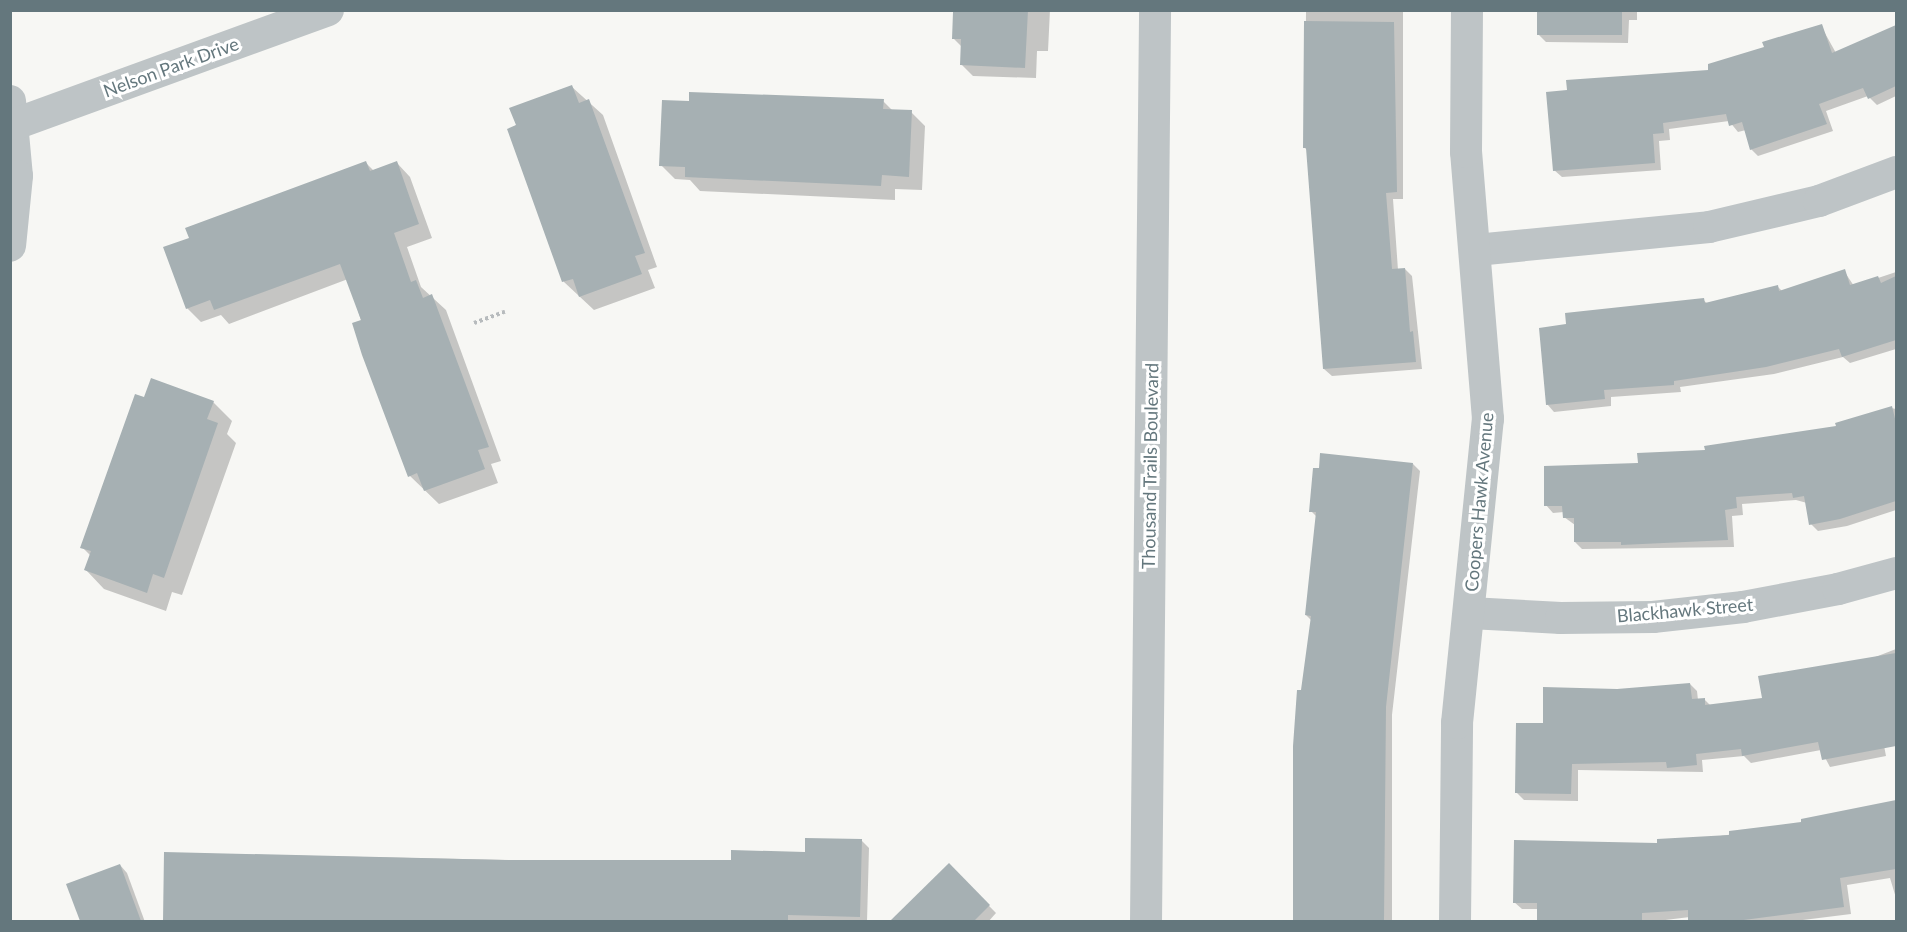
<!DOCTYPE html>
<html>
<head>
<meta charset="utf-8">
<style>
	body { margin:0 }
	#map { position:relative; width:1907px; height:932px; overflow:hidden; background:#f7f7f4; font-family:Lato,sans-serif }
	div>[style] { position:absolute }
	[style*='--x'] { left:calc(var(--x)*1px); top:calc(var(--y)*1px); width:calc(var(--w)*1px); rotate:calc(var(--a)*1deg) }
	.shadow>* { inset:0; background:#0003 }
	.building>* { inset:0; background:#a6b0b3; transform-origin:0 0 }
	.path>* { height:4px; margin-top:-2px; transform-origin:0; background:repeating-linear-gradient(90deg,#b7bbbd 0 3px,transparent 0 6px) }
	.street>* { height:32px; margin:-16px; padding:0 16px; transform-origin:16px; border-radius:16px; background:#bec4c6 }
	span { translate:-50% -50%; white-space:nowrap; text-align:center; line-height:1.15; -webkit-text-stroke:6px #fff; paint-order:stroke }
	.street-label { font-size:18px; color:#64777d }
	.frame { position:absolute; inset:0; border:12px solid #64777d; pointer-events:none }
</style>
</head>
<body>
<div id="map">
	<div class="shadow">
		<div style="clip-path:polygon(955px 10px,1050px 10px,1048px 51px,1037px 51px,1036px 78px,973px 76px,962px 65px,962px 47px,954px 39px)"></div>
		<div style="clip-path:polygon(1306px 10px,1403px 10px,1403px 199px,1393px 199px,1398px 270px,1405px 269px,1412px 276px,1422px 369px,1332px 376px,1324px 369px,1308px 151px,1305px 148px)"></div>
		<div style="clip-path:polygon(1539px 10px,1637px 10px,1637px 20px,1629px 20px,1628px 43px,1546px 42px,1539px 35px)"></div>
		<div style="clip-path:polygon(1821px 26px,1836px 53px,1896px 27px,1896px 96px,1877px 105px,1868px 96px,1826px 111px,1833px 131px,1758px 156px,1751px 149px,1746px 130px,1738px 132px,1729px 121px,1669px 129px,1670px 140px,1659px 141px,1661px 170px,1562px 177px,1554px 170px,1710px 71px)"></div>
		<div style="clip-path:polygon(572px 87px,603px 115px,657px 267px,648px 270px,655px 288px,594px 310px,564px 282px,509px 130px)"></div>
		<div style="clip-path:polygon(883px 101px,893px 111px,911px 112px,925px 126px,922px 190px,895px 189px,895px 200px,700px 191px,690px 180px,675px 179px,661px 165px)"></div>
		<div style="clip-path:polygon(366px 163px,374px 171px,397px 163px,410px 177px,432px 238px,407px 247px,421px 287px,446px 310px,501px 461px,491px 464px,498px 483px,439px 504px,410px 476px,348px 279px,229px 324px,221px 315px,201px 322px,187px 308px,190px 239px)"></div>
		<div style="clip-path:polygon(1844px 271px,1854px 286px,1896px 272px,1896px 349px,1850px 363px,1843px 357px,1774px 374px,1680px 387px,1681px 392px,1611px 397px,1611px 406px,1554px 412px,1547px 404px,1703px 300px,1708px 304px,1778px 287px,1782px 291px)"></div>
		<div style="clip-path:polygon(145px 399px,213px 402px,232px 421px,227px 434px,236px 443px,182px 595px,172px 592px,166px 611px,104px 589px,86px 570px,91px 556px,82px 547px)"></div>
		<div style="clip-path:polygon(1891px 408px,1896px 409px,1896px 510px,1847px 526px,1818px 531px,1811px 524px,1807px 503px,1796px 500px,1742px 504px,1743px 515px,1732px 516px,1734px 547px,1582px 549px,1575px 542px,1575px 525px,1564px 517px,1564px 512px,1553px 513px,1546px 505px,1617px 467px,1838px 427px)"></div>
		<div style="clip-path:polygon(1413px 464px,1420px 471px,1392px 715px,1392px 922px,1293px 922px,1294px 747px,1312px 621px,1306px 615px,1317px 517px,1311px 511px)"></div>
		<div style="clip-path:polygon(1896px 649px,1896px 731px,1882px 735px,1886px 756px,1830px 767px,1821px 750px,1751px 763px,1744px 756px,1702px 760px,1703px 772px,1578px 770px,1578px 801px,1524px 800px,1516px 792px,1545px 724px,1617px 690px,1690px 684px,1697px 691px,1698px 700px,1704px 699px,1711px 706px,1764px 700px)"></div>
		<div style="clip-path:polygon(1896px 802px,1896px 898px,1890px 878px,1847px 885px,1851px 914px,1787px 922px,1690px 922px,1690px 917px,1649px 922px,1538px 922px,1538px 909px,1522px 909px,1514px 902px,1659px 845px,1803px 824px)"></div>
		<div style="clip-path:polygon(861px 840px,869px 848px,867px 922px,164px 922px,165px 853px,660px 863px,732px 862px,807px 853px)"></div>
		<div style="clip-path:polygon(120px 865px,127px 873px,145px 922px,81px 922px,68px 885px)"></div>
		<div style="clip-path:polygon(949px 865px,996px 913px,988px 922px,894px 922px)"></div>
	</div>
	<div class="building">
		<div style="clip-path:polygon(963px 10px,1028px 10px,1025px 68px,960px 65px,961px 39px,952px 39px,953px 12px)"></div>
		<div style="left:1537px;top:10px;width:85px;height:25px"></div>
		<div style="clip-path:polygon(1304px 21px,1394px 22px,1397px 192px,1386px 193px,1392px 269px,1405px 268px,1410px 332px,1413px 331px,1416px 362px,1323px 369px,1306px 148px,1303px 148px)"></div>
		<div style="clip-path:polygon(1822px 24px,1832px 53px,1896px 25px,1896px 86px,1868px 99px,1863px 88px,1819px 104px,1827px 124px,1750px 150px,1742px 122px,1729px 126px,1726px 114px,1663px 123px,1664px 133px,1653px 134px,1655px 163px,1553px 171px,1546px 92px,1567px 90px,1566px 80px,1708px 70px,1708px 64px,1764px 47px,1762px 42px)"></div>
		<div style="clip-path:polygon(572px 85px,579px 103px,589px 99px,645px 253px,635px 256px,642px 274px,579px 297px,573px 279px,562px 282px,507px 129px,516px 125px,509px 108px)"></div>
		<div style="clip-path:polygon(689px 92px,884px 99px,883px 109px,912px 110px,909px 177px,882px 175px,881px 186px,685px 177px,685px 167px,659px 166px,662px 100px,689px 101px)"></div>
		<div style="clip-path:polygon(366px 161px,370px 171px,397px 161px,419px 224px,394px 233px,411px 282px,416px 280px,423px 298px,432px 294px,489px 447px,478px 450px,485px 469px,424px 491px,417px 473px,408px 477px,362px 355px,352px 323px,361px 320px,340px 264px,214px 310px,210px 300px,186px 309px,163px 247px,189px 238px,185px 228px)"></div>
		<div style="clip-path:polygon(1845px 269px,1850px 285px,1878px 276px,1881px 283px,1896px 276px,1896px 340px,1842px 357px,1839px 349px,1766px 367px,1674px 381px,1674px 385px,1604px 390px,1605px 399px,1546px 405px,1539px 328px,1566px 324px,1565px 313px,1704px 298px,1705px 303px,1778px 285px,1779px 291px)"></div>
		<div style="clip-path:polygon(151px 378px,214px 401px,207px 419px,218px 423px,164px 578px,153px 574px,147px 593px,84px 570px,91px 551px,80px 548px,135px 394px,144px 397px)"></div>
		<div style="clip-path:polygon(1892px 406px,1896px 423px,1896px 501px,1840px 519px,1809px 525px,1804px 496px,1793px 498px,1792px 493px,1736px 497px,1737px 508px,1725px 510px,1728px 540px,1621px 545px,1621px 542px,1574px 542px,1574px 518px,1563px 518px,1562px 506px,1544px 506px,1544px 466px,1638px 463px,1637px 453px,1705px 450px,1704px 446px,1836px 426px,1835px 423px)"></div>
		<div style="clip-path:polygon(1320px 453px,1413px 463px,1386px 707px,1384px 921px,1293px 921px,1293px 746px,1297px 690px,1301px 690px,1311px 616px,1305px 615px,1316px 512px,1309px 512px,1313px 468px,1319px 468px)"></div>
		<div style="clip-path:polygon(1896px 653px,1896px 746px,1822px 760px,1818px 742px,1742px 756px,1741px 749px,1696px 754px,1697px 765px,1667px 768px,1666px 762px,1572px 764px,1571px 794px,1515px 793px,1516px 723px,1543px 723px,1543px 687px,1617px 689px,1690px 683px,1692px 699px,1705px 698px,1705px 705px,1762px 698px,1758px 676px)"></div>
		<div style="clip-path:polygon(1896px 800px,1896px 869px,1840px 878px,1844px 907px,1736px 921px,1688px 921px,1688px 910px,1642px 913px,1642px 921px,1537px 921px,1537px 903px,1513px 903px,1514px 840px,1657px 843px,1657px 839px,1729px 835px,1729px 831px,1801px 822px,1801px 819px)"></div>
		<div style="clip-path:polygon(805px 838px,862px 839px,860px 917px,788px 915px,788px 921px,163px 921px,164px 852px,505px 860px,731px 860px,731px 850px,805px 852px)"></div>
		<div style="clip-path:polygon(949px 863px,990px 905px,974px 921px,890px 921px)"></div>
		<div style="clip-path:polygon(120px 864px,141px 921px,80px 921px,66px 884px)"></div>
	</div>
	<div class="path">
		<div style="--x:474;--y:323;--w:33;--a:-20"></div>
	</div>
	<div class="street">
		<div style="--x:10;--y:101;--w:75;--a:84.7"></div>
		<div style="--x:17;--y:176;--w:70;--a:95.7"></div>
		<div style="--x:15;--y:124;--w:333;--a:-20"></div>
		<div style="--x:1476;--y:250;--w:234;--a:-5.6"></div>
		<div style="--x:1709;--y:227;--w:113;--a:-13.3"></div>
		<div style="--x:1819;--y:201;--w:82;--a:-20.6"></div>
		<div style="--x:1470;--y:613;--w:91;--a:3.1"></div>
		<div style="--x:1561;--y:618;--w:92;--a:-0.6"></div>
		<div style="--x:1653;--y:617;--w:91;--a:-6.3"></div>
		<div style="--x:1743;--y:607;--w:97;--a:-10.7"></div>
		<div style="--x:1838;--y:589;--w:60;--a:-15.4"></div>
		<div style="--x:1146;--y:922;--w:912;--a:-89.43"></div>
		<div style="--x:1455;--y:922;--w:199;--a:-89.4"></div>
		<div style="--x:1457;--y:723;--w:306;--a:-84.2"></div>
		<div style="--x:1488;--y:419;--w:268;--a:-94.7"></div>
		<div style="--x:1466;--y:152;--w:142;--a:-89.6"></div>
	</div>
	<div class="street-label">
		<span style="left:171px;top:67px;rotate:-20deg">Nelson Park Drive</span>
		<span style="left:1150px;top:466px;rotate:-89deg">Thousand Trails Boulevard</span>
		<span style="left:1479px;top:502px;rotate:-85deg">Coopers Hawk Avenue</span>
		<span style="left:1685px;top:610px;rotate:-5deg">Blackhawk Street</span>
	</div>
	<div class="frame"></div>
</div>
</body>
</html>
